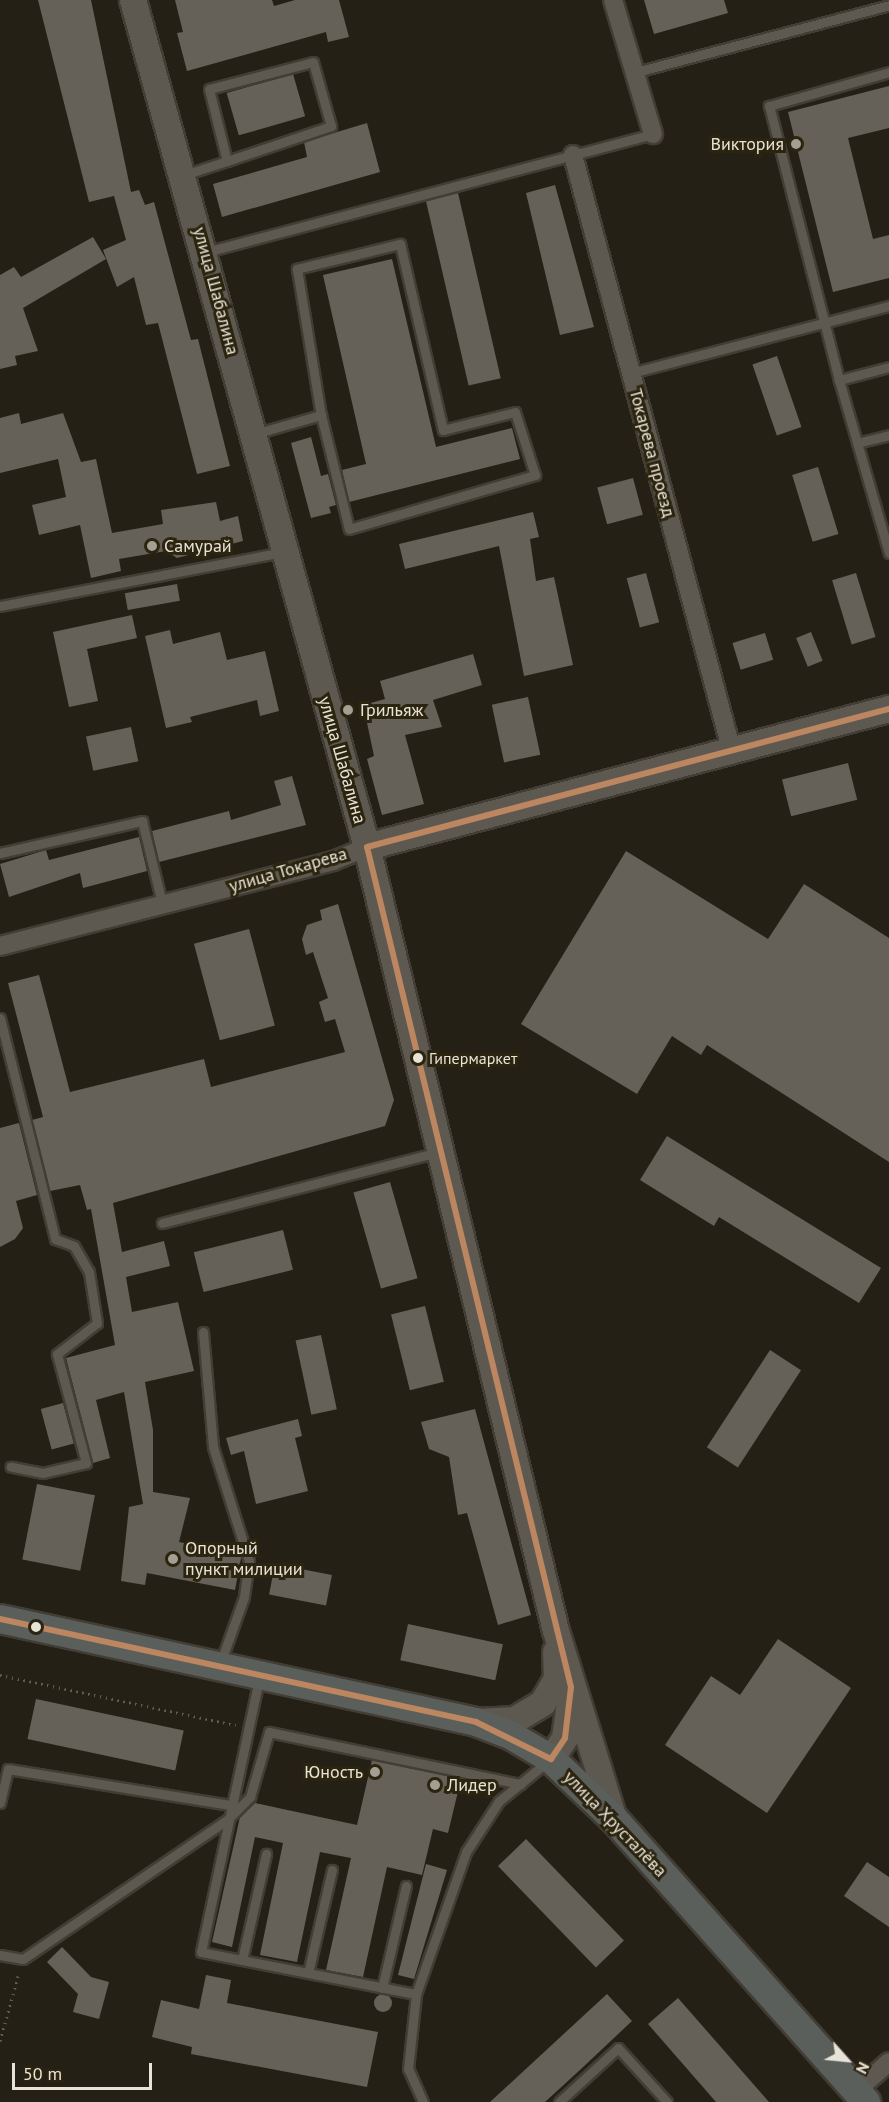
<!DOCTYPE html>
<html>
<head>
<meta charset="utf-8">
<style>
	body { margin:0 }
	#map { position:relative; width:889px; height:2102px; overflow:hidden; background:#252015; font-family:"PT Sans",sans-serif }
	div>[style] { position:absolute }
	[style*='--x'] { left:calc(var(--x)*1px); top:calc(var(--y)*1px); width:calc(var(--w)*1px); rotate:calc(var(--a)*1deg) }
	.building>* { inset:0; background:#666158; transform-origin:0 0 }
	.round { border-radius:50% }
	.path>* { height:3px; margin-top:-1.5px; transform-origin:0; background:repeating-linear-gradient(90deg,#5f5c53 0 1.5px,transparent 0 6px) }
	.roads { filter:drop-shadow(2px 0 #423d35) drop-shadow(-2px 0 #423d35) drop-shadow(0 2px #423d35) drop-shadow(0 -2px #423d35) }
	.lane>* { height:9px; margin:-4.5px; padding:0 4.5px; transform-origin:4.5px; border-radius:4.5px; background:#5d5950 }
	.street>* { height:18px; margin:-9px; padding:0 9px; transform-origin:9px; border-radius:9px; background:#5d5950 }
	.secondary>* { height:26px; margin:-13px; padding:0 13px; transform-origin:13px; border-radius:13px; background:#5d5950 }
	.primary>* { height:28px; margin:-14px; padding:0 14px; transform-origin:14px; border-radius:14px; background:#5a5f5b }
	.bus-1>* { height:6px; margin:-3px; padding:0 3px; transform-origin:3px; border-radius:3px; background:#bb8660 }
	.dots>* { width:16px; height:16px; translate:-50% -50%; box-sizing:border-box; border:3px solid #2b240f; border-radius:50% }
	span { translate:-50% -50%; white-space:nowrap; text-align:center; line-height:1.15; -webkit-text-stroke:6px #2b240f; paint-order:stroke }
	.bus-label { font-size:16px; color:#e8e3d7 }
	.left { translate:0 -50%; text-align:left }
	.poi-label { font-size:18px; color:#e8e3d7 }
	.right { translate:-100% -50%; text-align:right }
	.street-label { font-size:18px; color:#e8e3d7 }
	.north { position:absolute; left:817px; top:2030px; width:60px; height:60px; -webkit-text-stroke:4px #2b240f; paint-order:stroke; rotate:117deg; font-size:16px; font-weight:700; line-height:24px; text-align:center; color:#e8e3d7 }
	.north::after { content:''; display:block; margin:auto; width:21px; height:27px; background:#e8e3d7; clip-path:polygon(50% 0,100% 100%,50% 72%,0 100%) }
	.scale { position:absolute; left:12px; top:2063px; width:140px; height:27px; box-sizing:border-box; border:3px solid #e8e3d7; border-top:0; padding-left:8px; font-size:18px; line-height:21px; white-space:nowrap; color:#e8e3d7; -webkit-text-stroke:4px #2b240f; paint-order:stroke }
</style>
</head>
<body>
<div id="map">
	<div class="building">
		<div style="clip-path:polygon(38px 0,91px 0,131px 192px,139px 190px,145px 205px,154px 202px,191px 340px,198px 339px,230px 466px,197px 474px,158px 323px,146px 325px,134px 277px,117px 287px,103px 250px,126px 240px,114px 196px,89px 202px)"></div>
		<div style="clip-path:polygon(175px 0,272px 0,274px 6px,295px 0,339px 0,349px 37px,328px 42px,326px 32px,187px 71px,177px 33px,183px 32px)"></div>
		<div style="clip-path:polygon(644px 0,724px 0,728px 13px,654px 34px)"></div>
		<div style="left:293px;top:74px;width:44px;height:69px;rotate:74deg"></div>
		<div style="clip-path:polygon(889px 86px,889px 128px,848px 138px,873px 239px,889px 235px,889px 278px,833px 292px,788px 112px)"></div>
		<div style="clip-path:polygon(367px 123px,380px 172px,222px 217px,213px 184px,307px 157px,304px 142px)"></div>
		<div style="clip-path:polygon(555px 185px,594px 327px,560px 335px,526px 193px)"></div>
		<div style="left:458px;top:193px;width:190px;height:33px;rotate:77deg"></div>
		<div style="clip-path:polygon(93px 237px,106px 259px,23px 308px,38px 351px,15px 356px,17px 365px,0 369px,0 275px,14px 267px,21px 277px)"></div>
		<div style="clip-path:polygon(392px 259px,436px 447px,512px 428px,520px 459px,349px 502px,342px 470px,366px 464px,323px 275px)"></div>
		<div style="left:777px;top:356px;width:75px;height:26px;rotate:71deg"></div>
		<div style="clip-path:polygon(19px 413px,21px 424px,63px 413px,81px 462px,96px 459px,112px 533px,163px 524px,161px 510px,216px 502px,220px 521px,238px 516px,243px 541px,177px 558px,166px 551px,119px 559px,121px 571px,91px 578px,80px 525px,39px 535px,32px 505px,66px 497px,58px 459px,0 473px,0 418px)"></div>
		<div style="clip-path:polygon(311px 437px,321px 476px,328px 474px,336px 505px,329px 507px,331px 513px,311px 518px,291px 443px)"></div>
		<div style="left:818px;top:467px;width:70px;height:27px;rotate:73deg"></div>
		<div style="left:633px;top:478px;width:38px;height:37px;rotate:75deg"></div>
		<div style="clip-path:polygon(533px 512px,539px 537px,530px 539px,536px 581px,554px 577px,573px 665px,524px 676px,499px 546px,405px 569px,399px 544px)"></div>
		<div style="left:646px;top:573px;width:51px;height:20px;rotate:75deg"></div>
		<div style="left:856px;top:573px;width:67px;height:25px;rotate:73deg"></div>
		<div style="left:177px;top:584px;width:17px;height:53px;rotate:80deg"></div>
		<div style="clip-path:polygon(132px 615px,137px 638px,87px 649px,98px 701px,69px 707px,53px 632px)"></div>
		<div style="clip-path:polygon(170px 630px,173px 644px,220px 632px,227px 660px,265px 651px,279px 711px,260px 716px,257px 700px,190px 717px,192px 722px,166px 728px,145px 636px)"></div>
		<div style="left:811px;top:632px;width:31px;height:16px;rotate:68deg"></div>
		<div style="left:765px;top:633px;width:28px;height:34px;rotate:73deg"></div>
		<div style="clip-path:polygon(473px 654px,482px 685px,433px 700px,442px 727px,405px 735px,424px 804px,382px 815px,367px 759px,374px 756px,366px 718px,371px 717px,367px 704px,385px 699px,380px 681px)"></div>
		<div style="left:528px;top:697px;width:59px;height:37px;rotate:78deg"></div>
		<div style="left:131px;top:727px;width:35px;height:46px;rotate:78deg"></div>
		<div style="left:848px;top:763px;width:38px;height:68px;rotate:76deg"></div>
		<div style="clip-path:polygon(292px 776px,306px 825px,159px 862px,152px 831px,229px 811px,231px 820px,281px 805px,274px 781px)"></div>
		<div style="clip-path:polygon(139px 837px,147px 871px,83px 888px,80px 873px,9px 897px,0 864px,46px 850px,49px 860px)"></div>
		<div style="clip-path:polygon(626px 851px,768px 939px,804px 884px,889px 938px,889px 1162px,707px 1045px,701px 1055px,672px 1036px,637px 1094px,521px 1024px)"></div>
		<div style="clip-path:polygon(338px 904px,394px 1100px,385px 1126px,113px 1203px,122px 1252px,164px 1241px,170px 1266px,126px 1277px,132px 1312px,178px 1302px,194px 1371px,145px 1382px,153px 1430px,153px 1492px,190px 1498px,179px 1542px,240px 1554px,241px 1558px,235px 1590px,147px 1573px,145px 1585px,121px 1581px,129px 1507px,143px 1504px,124px 1392px,96px 1400px,110px 1458px,93px 1463px,66px 1358px,115px 1345px,91px 1209px,87px 1210px,80px 1185px,50px 1191px,32px 1120px,43px 1117px,8px 983px,39px 975px,70px 1092px,204px 1059px,211px 1087px,345px 1052px,335px 1019px,325px 1022px,319px 1002px,328px 998px,313px 952px,306px 955px,302px 939px,307px 925px,322px 920px,320px 910px)"></div>
		<div style="left:249px;top:929px;width:100px;height:57px;rotate:75deg"></div>
		<div style="clip-path:polygon(19px 1123px,37px 1195px,16px 1201px,23px 1228px,15px 1239px,0 1247px,0 1128px)"></div>
		<div style="clip-path:polygon(667px 1136px,881px 1268px,859px 1303px,719px 1217px,714px 1226px,640px 1180px)"></div>
		<div style="left:390px;top:1182px;width:100px;height:38px;rotate:74deg"></div>
		<div style="left:283px;top:1230px;width:41px;height:92px;rotate:76deg"></div>
		<div style="left:425px;top:1306px;width:78px;height:35px;rotate:76deg"></div>
		<div style="left:321px;top:1335px;width:76px;height:26px;rotate:78deg"></div>
		<div style="left:770px;top:1350px;width:37px;height:116px;rotate:33deg"></div>
		<div style="left:63px;top:1403px;width:42px;height:23px;rotate:75deg"></div>
		<div style="clip-path:polygon(475px 1409px,531px 1615px,498px 1625px,467px 1513px,458px 1515px,449px 1457px,429px 1449px,421px 1422px)"></div>
		<div style="clip-path:polygon(298px 1419px,302px 1436px,295px 1438px,308px 1491px,256px 1504px,244px 1451px,231px 1455px,226px 1438px)"></div>
		<div style="left:37px;top:1484px;width:59px;height:77px;rotate:11deg"></div>
		<div style="left:275px;top:1564px;width:58px;height:31px;rotate:11deg"></div>
		<div style="left:408px;top:1624px;width:97px;height:37px;rotate:12deg"></div>
		<div style="clip-path:polygon(778px 1639px,851px 1688px,767px 1813px,665px 1745px,711px 1676px,740px 1695px)"></div>
		<div style="left:36px;top:1699px;width:151px;height:41px;rotate:12deg"></div>
		<div style="clip-path:polygon(372px 1760px,461px 1779px,448px 1833px,433px 1829px,422px 1875px,387px 1867px,363px 1977px,326px 1970px,351px 1858px,320px 1852px,297px 1962px,260px 1955px,283px 1843px,255px 1837px,232px 1947px,212px 1942px,240px 1817px,255px 1803px,357px 1825px)"></div>
		<div style="left:526px;top:1839px;width:141px;height:39px;rotate:46deg"></div>
		<div style="clip-path:polygon(867px 1862px,889px 1877px,889px 1927px,844px 1896px)"></div>
		<div style="clip-path:polygon(426px 1864px,447px 1870px,414px 1979px,398px 1975px)"></div>
		<div style="clip-path:polygon(62px 1947px,91px 1977px,109px 1982px,99px 2019px,73px 2012px,78px 1994px,47px 1962px)"></div>
		<div style="clip-path:polygon(206px 1975px,231px 1980px,227px 2003px,378px 2032px,367px 2087px,191px 2054px,192px 2047px,152px 2037px,161px 2000px,199px 2009px)"></div>
		<div class="round" style="left:374px;top:1994px;width:18px;height:18px"></div>
		<div style="clip-path:polygon(607px 1994px,632px 2021px,581px 2069px,545px 2102px,490px 2102px)"></div>
		<div style="clip-path:polygon(678px 1998px,769px 2102px,716px 2102px,648px 2024px)"></div>
	</div>
	<div class="path">
		<div style="--x:0;--y:1675;--w:241;--a:12"></div>
		<div style="--x:0;--y:2041;--w:71;--a:-74.4"></div>
	</div>
	<div class="roads">
		<div class="lane">
			<div style="--x:636;--y:72;--w:262;--a:-14.8"></div>
			<div style="--x:184;--y:175;--w:45;--a:-18"></div>
			<div style="--x:227;--y:161;--w:110;--a:-18.6"></div>
			<div style="--x:331;--y:126;--w:66;--a:-105.7"></div>
			<div style="--x:313;--y:62;--w:107;--a:165.4"></div>
			<div style="--x:209;--y:89;--w:74;--a:76"></div>
			<div style="--x:206;--y:252;--w:462;--a:-14.8"></div>
			<div style="--x:889;--y:367;--w:52;--a:165.4"></div>
			<div style="--x:839;--y:380;--w:180;--a:73.9"></div>
			<div style="--x:631;--y:373;--w:267;--a:-14.6"></div>
			<div style="--x:839;--y:380;--w:283;--a:-104.3"></div>
			<div style="--x:769;--y:106;--w:125;--a:-15.8"></div>
			<div style="--x:254;--y:434;--w:70;--a:-15.8"></div>
			<div style="--x:321;--y:415;--w:117;--a:76.2"></div>
			<div style="--x:349;--y:529;--w:194;--a:-16.2"></div>
			<div style="--x:535;--y:475;--w:66;--a:-107.6"></div>
			<div style="--x:515;--y:412;--w:74;--a:166"></div>
			<div style="--x:443;--y:430;--w:191;--a:-103"></div>
			<div style="--x:400;--y:244;--w:106;--a:166.4"></div>
			<div style="--x:297;--y:269;--w:148;--a:80.7"></div>
			<div style="--x:857;--y:443;--w:33;--a:-14"></div>
			<div style="--x:0;--y:606;--w:288;--a:-10.8"></div>
			<div style="--x:0;--y:853;--w:146;--a:-12.7"></div>
			<div style="--x:142;--y:821;--w:84;--a:76.3"></div>
			<div style="--x:0;--y:1018;--w:228;--a:76"></div>
			<div style="--x:55;--y:1239;--w:20;--a:20"></div>
			<div style="--x:74;--y:1246;--w:30;--a:60"></div>
			<div style="--x:89;--y:1272;--w:52;--a:81.1"></div>
			<div style="--x:97;--y:1323;--w:51;--a:142.2"></div>
			<div style="--x:57;--y:1354;--w:113;--a:75.1"></div>
			<div style="--x:86;--y:1463;--w:44;--a:166.9"></div>
			<div style="--x:43;--y:1473;--w:33;--a:-169"></div>
			<div style="--x:162;--y:1223;--w:285;--a:-14.4"></div>
			<div style="--x:203;--y:1332;--w:115;--a:85"></div>
			<div style="--x:213;--y:1447;--w:120;--a:72.5"></div>
			<div style="--x:249;--y:1561;--w:36;--a:98"></div>
			<div style="--x:244;--y:1597;--w:71;--a:109.7"></div>
			<div style="--x:259;--y:1679;--w:279;--a:102"></div>
			<div style="--x:201;--y:1952;--w:219;--a:11.1"></div>
			<div style="--x:0;--y:1803;--w:35;--a:-77"></div>
			<div style="--x:8;--y:1769;--w:225;--a:9.2"></div>
			<div style="--x:0;--y:1955;--w:23;--a:10"></div>
			<div style="--x:23;--y:1959;--w:247;--a:-34.3"></div>
			<div style="--x:227;--y:1820;--w:33;--a:-45"></div>
			<div style="--x:250;--y:1797;--w:68;--a:-73.7"></div>
			<div style="--x:269;--y:1732;--w:257;--a:11.7"></div>
			<div style="--x:242;--y:1960;--w:109;--a:-77.2"></div>
			<div style="--x:308;--y:1973;--w:106;--a:-76.9"></div>
			<div style="--x:382;--y:1988;--w:105;--a:-76.8"></div>
			<div style="--x:423;--y:2102;--w:36;--a:-114"></div>
			<div style="--x:408;--y:2069;--w:75;--a:-83.9"></div>
			<div style="--x:416;--y:1994;--w:151;--a:-70.6"></div>
			<div style="--x:466;--y:1852;--w:61;--a:-57.1"></div>
			<div style="--x:499;--y:1801;--w:62;--a:-39.1"></div>
			<div style="--x:559;--y:2102;--w:80;--a:-42.5"></div>
			<div style="--x:618;--y:2048;--w:73;--a:47.8"></div>
		</div>
		<div class="street">
			<div style="--x:613;--y:0;--w:140;--a:73.4"></div>
			<div style="--x:573;--y:155;--w:618;--a:75.09"></div>
			<div style="--x:0;--y:946;--w:344;--a:-14.3"></div>
			<div style="--x:333;--y:861;--w:37;--a:-22"></div>
			<div style="--x:856;--y:2091;--w:44;--a:-41.3"></div>
		</div>
		<div class="secondary">
			<div style="--x:133;--y:0;--w:879;--a:74.56"></div>
			<div style="--x:367;--y:847;--w:806;--a:76.45"></div>
			<div style="--x:556;--y:1631;--w:197;--a:72.9"></div>
			<div style="--x:367;--y:847;--w:540;--a:-14.81"></div>
			<div style="--x:477;--y:1722;--w:38;--a:-3"></div>
			<div style="--x:515;--y:1720;--w:33;--a:-31"></div>
			<div style="--x:543;--y:1703;--w:28;--a:-60"></div>
			<div style="--x:557;--y:1679;--w:27;--a:-92"></div>
			<div style="--x:551;--y:1759;--w:25;--a:-56"></div>
			<div style="--x:565;--y:1738;--w:42;--a:-81.9"></div>
		</div>
		<div class="primary">
			<div style="--x:0;--y:1619;--w:487;--a:12.2"></div>
			<div style="--x:476;--y:1722;--w:39;--a:21"></div>
			<div style="--x:512;--y:1736;--w:45;--a:30.5"></div>
			<div style="--x:551;--y:1759;--w:87;--a:43.6"></div>
			<div style="--x:614;--y:1819;--w:379;--a:48.3"></div>
		</div>
	</div>
	<div class="bus-1">
		<div style="--x:0;--y:1619;--w:487;--a:12.2"></div>
		<div style="--x:476;--y:1722;--w:84;--a:26.3"></div>
		<div style="--x:551;--y:1759;--w:25;--a:-56"></div>
		<div style="--x:565;--y:1738;--w:51;--a:-83.3"></div>
		<div style="--x:571;--y:1687;--w:864;--a:-103.65"></div>
		<div style="--x:367;--y:847;--w:540;--a:-14.81"></div>
	</div>
	<div class="dots">
		<div style="left:796px;top:144px;background:#a49f93"></div>
		<div style="left:152px;top:546px;background:#a49f93"></div>
		<div style="left:348px;top:710px;background:#a49f93"></div>
		<div style="left:418px;top:1058px;background:#e8e3d7"></div>
		<div style="left:173px;top:1559px;background:#a49f93"></div>
		<div style="left:36px;top:1627px;background:#e8e3d7"></div>
		<div style="left:375px;top:1772px;background:#a49f93"></div>
		<div style="left:435px;top:1785px;background:#a49f93"></div>
	</div>
	<div class="bus-label">
		<span class="left" style="left:429px;top:1058px">Гипермаркет</span>
	</div>
	<div class="poi-label">
		<span class="right" style="left:784px;top:144px">Виктория</span>
		<span class="left" style="left:164px;top:546px">Самурай</span>
		<span class="left" style="left:360px;top:710px">Грильяж</span>
		<span class="left" style="left:185px;top:1559px">Опорный<br>пункт милиции</span>
		<span class="right" style="left:363px;top:1772px">Юность</span>
		<span class="left" style="left:447px;top:1785px">Лидер</span>
	</div>
	<div class="street-label">
		<span style="left:216px;top:291px;rotate:75deg">улица Шабалина</span>
		<span style="left:652px;top:453px;rotate:75deg">Токарева проезд</span>
		<span style="left:342px;top:760px;rotate:74deg">улица Шабалина</span>
		<span style="left:288px;top:870px;rotate:-16deg">улица Токарева</span>
		<span style="left:615px;top:1824px;rotate:46deg">улица Хрусталёва</span>
	</div>
	<div class="north">N</div>
	<div class="scale">50 m</div>
</div>
</body>
</html>
